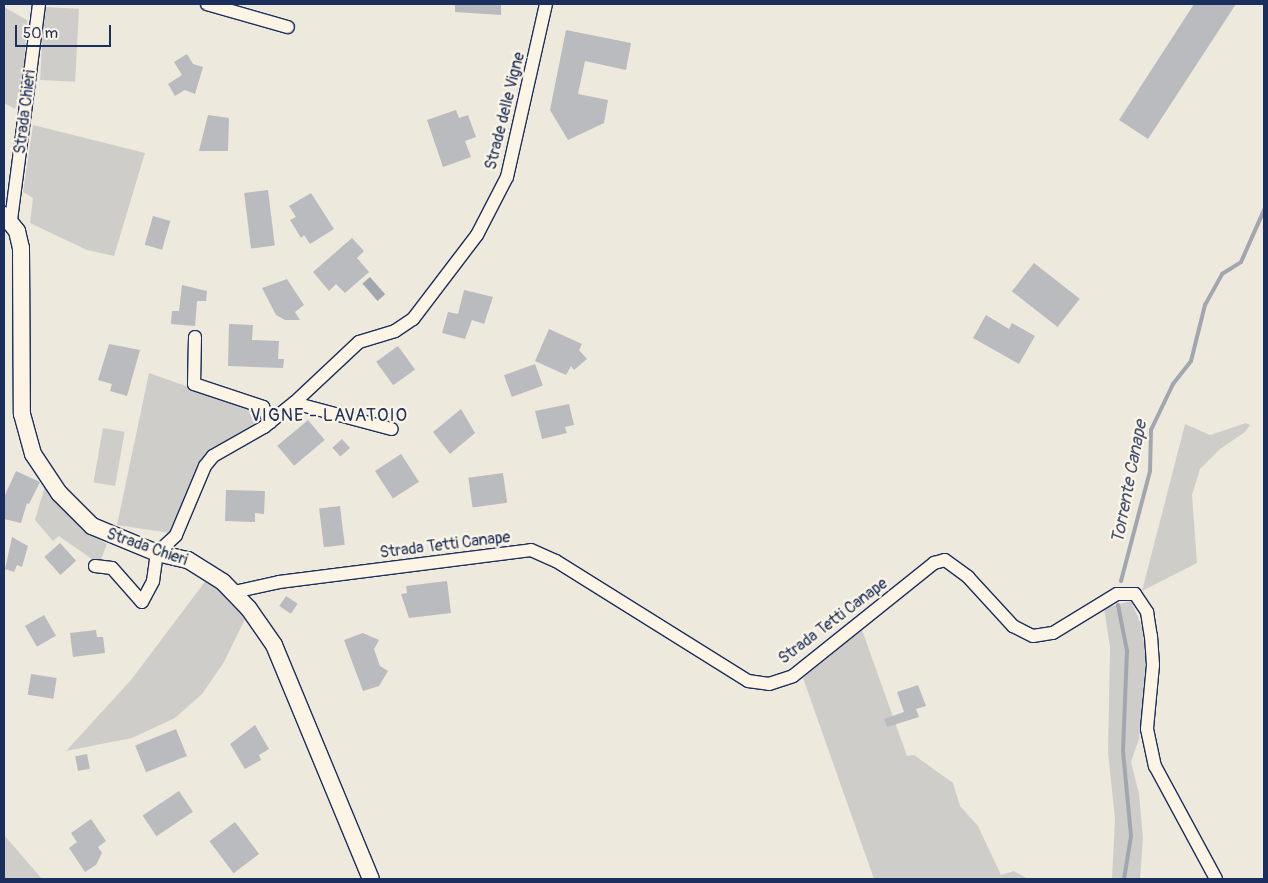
<!DOCTYPE html>
<html>
<head>
<meta charset="utf-8">
<style>
	body { margin:0 }
	#map { position:relative; width:1268px; height:883px; overflow:hidden; background:#eee9dd; font-family:Pangolin,sans-serif }
	div>[style] { position:absolute }
	[style*='--x'] { left:calc(var(--x)*1px); top:calc(var(--y)*1px); width:calc(var(--w)*1px); rotate:calc(var(--a)*1deg) }
	.green>* { inset:0; background:#cfcdca; transform-origin:0 0 }
	.water>* { inset:0; background:#a2a7af; transform-origin:0 0 }
	.stream>* { height:4px; margin:-2px; padding:0 2px; transform-origin:2px; border-radius:2px; background:#a2a7af }
	.building>* { inset:0; background:#babbbe; transform-origin:0 0 }
	.roads { filter:drop-shadow(1px 0 #1b2f5e) drop-shadow(-1px 0 #1b2f5e) drop-shadow(0 1px #1b2f5e) drop-shadow(0 -1px #1b2f5e) }
	.minor>* { height:12px; margin:-6px; padding:0 6px; transform-origin:6px; border-radius:6px; background:#fcf5e5 }
	.major>* { height:16px; margin:-8px; padding:0 8px; transform-origin:8px; border-radius:8px; background:#fcf5e5 }
	span { translate:-50% -50%; white-space:nowrap; text-align:center; line-height:1.15; -webkit-text-stroke:4.5px #fcf5e5; paint-order:stroke }
	.street-label { font-size:16px; color:#1b2f5e }
	.neighbourhood-label { font-size:18px; color:#1b2f5e; letter-spacing:1px }
	.water-label { font-size:18px; color:#445376; font-style:italic }
	.frame { position:absolute; inset:0; border:5px solid #1b2f5e; pointer-events:none }
	.scale { position:absolute; left:15px; top:25px; width:96px; height:22px; box-sizing:border-box; border:2px solid #1b2f5e; border-top:0; padding-left:6px; font-size:15px; line-height:18px; white-space:nowrap; color:#1b2f5e; -webkit-text-stroke:4px #fcf5e5; paint-order:stroke }
</style>
</head>
<body>
<div id="map">
	<div class="green">
		<div style="clip-path:polygon(4px 7px,27px 20px,23px 82px,15px 109px,4px 103px)"></div>
		<div style="left:44px;top:7px;width:35px;height:73px;rotate:3deg"></div>
		<div style="clip-path:polygon(33px 125px,145px 153px,114px 256px,87px 250px,30px 223px,33px 198px,23px 192px)"></div>
		<div style="clip-path:polygon(149px 373px,260px 412px,263px 421px,218px 446px,170px 533px,117px 525px)"></div>
		<div style="clip-path:polygon(1246px 423px,1250px 425px,1245px 432px,1220px 449px,1200px 469px,1192px 495px,1197px 563px,1142px 591px,1185px 424px,1210px 435px)"></div>
		<div style="left:103px;top:428px;width:22px;height:55px;rotate:10deg"></div>
		<div style="clip-path:polygon(45px 486px,82px 530px,107px 544px,99px 564px,59px 536px,53px 541px,35px 520px)"></div>
		<div style="clip-path:polygon(207px 579px,246px 617px,224px 662px,202px 694px,175px 718px,132px 738px,66px 751px,131px 680px)"></div>
		<div style="clip-path:polygon(1131px 601px,1142px 627px,1146px 660px,1139px 739px,1131px 762px,1139px 794px,1143px 838px,1140px 879px,1112px 879px,1115px 819px,1108px 752px,1110px 647px,1104px 608px)"></div>
		<div style="clip-path:polygon(862px 630px,907px 756px,914px 755px,953px 783px,960px 806px,978px 826px,1001px 875px,1014px 871px,1028px 879px,874px 879px,803px 678px)"></div>
		<div style="clip-path:polygon(4px 835px,42px 879px,4px 879px)"></div>
	</div>
	<div class="water">
		<div style="left:370px;top:277px;width:23px;height:10px;rotate:49deg"></div>
	</div>
	<div class="stream">
		<div style="--x:1121;--y:581;--w:114;--a:-75.2"></div>
		<div style="--x:1150;--y:471;--w:41;--a:-88.6"></div>
		<div style="--x:1151;--y:430;--w:51;--a:-64.4"></div>
		<div style="--x:1173;--y:384;--w:29;--a:-52"></div>
		<div style="--x:1191;--y:361;--w:58;--a:-76"></div>
		<div style="--x:1205;--y:305;--w:35;--a:-61"></div>
		<div style="--x:1222;--y:274;--w:22;--a:-32"></div>
		<div style="--x:1241;--y:262;--w:57;--a:-66.1"></div>
		<div style="--x:1118;--y:605;--w:47;--a:78.9"></div>
		<div style="--x:1127;--y:651;--w:100;--a:92.3"></div>
		<div style="--x:1123;--y:751;--w:85;--a:84.6"></div>
		<div style="--x:1131;--y:836;--w:44;--a:99.2"></div>
	</div>
	<div class="building">
		<div style="clip-path:polygon(455px 4px,501px 4px,501px 15px,455px 12px)"></div>
		<div style="clip-path:polygon(1194px 4px,1236px 4px,1148px 139px,1119px 120px)"></div>
		<div style="clip-path:polygon(566px 30px,631px 43px,626px 70px,585px 61px,578px 94px,608px 100px,604px 123px,568px 140px,550px 110px)"></div>
		<div style="clip-path:polygon(187px 54px,193px 64px,203px 67px,195px 94px,185px 90px,175px 96px,168px 84px,182px 75px,174px 62px)"></div>
		<div style="clip-path:polygon(456px 110px,459px 118px,468px 115px,476px 137px,465px 141px,471px 157px,443px 167px,427px 120px)"></div>
		<div style="clip-path:polygon(208px 115px,229px 118px,228px 151px,199px 151px)"></div>
		<div style="left:268px;top:190px;width:56px;height:24px;rotate:83deg"></div>
		<div style="clip-path:polygon(311px 193px,334px 229px,310px 244px,304px 235px,301px 238px,290px 220px,296px 217px,289px 206px)"></div>
		<div style="left:153px;top:216px;width:18px;height:30px;rotate:16deg"></div>
		<div style="clip-path:polygon(352px 238px,364px 251px,357px 258px,369px 272px,345px 293px,336px 284px,329px 291px,313px 272px)"></div>
		<div style="left:1034px;top:263px;width:58px;height:36px;rotate:38deg"></div>
		<div style="clip-path:polygon(287px 279px,304px 305px,295px 312px,300px 320px,285px 320px,276px 315px,262px 288px)"></div>
		<div style="clip-path:polygon(182px 285px,207px 291px,206px 301px,197px 301px,195px 326px,171px 324px,172px 311px,179px 311px)"></div>
		<div style="clip-path:polygon(464px 290px,493px 297px,484px 324px,472px 320px,465px 339px,442px 333px,448px 312px,458px 314px)"></div>
		<div style="clip-path:polygon(986px 315px,1009px 329px,1012px 323px,1035px 336px,1019px 364px,973px 338px)"></div>
		<div style="clip-path:polygon(229px 324px,253px 325px,252px 340px,279px 341px,278px 359px,284px 359px,283px 368px,228px 366px)"></div>
		<div style="clip-path:polygon(549px 329px,582px 344px,579px 350px,587px 359px,574px 370px,571px 366px,566px 375px,535px 361px)"></div>
		<div style="clip-path:polygon(109px 344px,140px 350px,127px 396px,110px 391px,112px 384px,98px 380px)"></div>
		<div style="left:398px;top:346px;width:29px;height:27px;rotate:54deg"></div>
		<div style="left:535px;top:364px;width:23px;height:33px;rotate:70deg"></div>
		<div style="clip-path:polygon(569px 404px,574px 425px,565px 427px,567px 433px,542px 439px,535px 411px)"></div>
		<div style="clip-path:polygon(461px 409px,475px 433px,450px 454px,433px 432px)"></div>
		<div style="left:308px;top:420px;width:26px;height:40px;rotate:50deg"></div>
		<div style="left:342px;top:439px;width:12px;height:13px;rotate:48deg"></div>
		<div style="left:401px;top:454px;width:33px;height:31px;rotate:57deg"></div>
		<div style="clip-path:polygon(16px 471px,40px 482px,29px 504px,27px 503px,21px 523px,4px 519px,4px 497px)"></div>
		<div style="left:503px;top:473px;width:30px;height:35px;rotate:82deg"></div>
		<div style="clip-path:polygon(226px 490px,265px 491px,264px 514px,255px 513px,255px 522px,225px 521px)"></div>
		<div style="left:340px;top:506px;width:39px;height:21px;rotate:83deg"></div>
		<div style="clip-path:polygon(12px 537px,28px 546px,22px 567px,17px 565px,14px 572px,5px 569px)"></div>
		<div style="left:60px;top:543px;width:24px;height:21px;rotate:48deg"></div>
		<div style="clip-path:polygon(447px 581px,451px 613px,409px 618px,401px 594px,407px 593px,406px 586px)"></div>
		<div style="left:286px;top:596px;width:14px;height:12px;rotate:34deg"></div>
		<div style="left:44px;top:615px;width:24px;height:22px;rotate:60deg"></div>
		<div style="clip-path:polygon(96px 630px,97px 637px,103px 637px,105px 653px,73px 657px,70px 633px)"></div>
		<div style="clip-path:polygon(363px 633px,379px 640px,374px 649px,380px 666px,388px 671px,379px 686px,363px 691px,344px 640px)"></div>
		<div style="left:31px;top:674px;width:26px;height:21px;rotate:9deg"></div>
		<div style="clip-path:polygon(918px 685px,926px 706px,916px 709px,919px 717px,887px 727px,884px 719px,904px 712px,897px 692px)"></div>
		<div style="clip-path:polygon(255px 725px,269px 749px,259px 755px,261px 760px,245px 769px,230px 744px)"></div>
		<div style="left:176px;top:729px;width:29px;height:44px;rotate:68deg"></div>
		<div style="left:87px;top:754px;width:15px;height:12px;rotate:79deg"></div>
		<div style="left:179px;top:791px;width:25px;height:44px;rotate:56deg"></div>
		<div style="clip-path:polygon(91px 819px,106px 841px,98px 847px,102px 853px,96px 865px,85px 872px,69px 848px,77px 842px,71px 833px)"></div>
		<div style="left:235px;top:822px;width:40px;height:32px;rotate:53deg"></div>
	</div>
	<div class="roads">
		<div class="minor">
			<div style="--x:207;--y:4;--w:84;--a:15.9"></div>
			<div style="--x:11;--y:220;--w:218;--a:-82.6"></div>
			<div style="--x:195;--y:337;--w:47;--a:91.2"></div>
			<div style="--x:194;--y:384;--w:73;--a:18.4"></div>
			<div style="--x:263;--y:407;--w:17;--a:65"></div>
			<div style="--x:294;--y:403;--w:101;--a:14.9"></div>
			<div style="--x:95;--y:566;--w:17;--a:7"></div>
			<div style="--x:112;--y:568;--w:45;--a:48.6"></div>
			<div style="--x:142;--y:602;--w:24;--a:-62"></div>
			<div style="--x:153;--y:581;--w:28;--a:-82"></div>
			<div style="--x:157;--y:553;--w:26;--a:-43"></div>
			<div style="--x:176;--y:535;--w:75;--a:-67.2"></div>
			<div style="--x:205;--y:466;--w:13;--a:-51"></div>
			<div style="--x:213;--y:456;--w:59;--a:-29.6"></div>
			<div style="--x:264;--y:427;--w:38;--a:-39"></div>
			<div style="--x:294;--y:403;--w:89;--a:-43.2"></div>
			<div style="--x:359;--y:342;--w:38;--a:-17"></div>
			<div style="--x:395;--y:331;--w:22;--a:-34"></div>
			<div style="--x:413;--y:319;--w:106;--a:-52.7"></div>
			<div style="--x:477;--y:235;--w:65;--a:-62.7"></div>
			<div style="--x:507;--y:177;--w:177;--a:-77.3"></div>
			<div style="--x:234;--y:592;--w:46;--a:-12.5"></div>
			<div style="--x:279;--y:582;--w:254;--a:-7.2"></div>
			<div style="--x:531;--y:550;--w:27;--a:24"></div>
			<div style="--x:556;--y:561;--w:226;--a:32"></div>
			<div style="--x:748;--y:681;--w:21;--a:8"></div>
			<div style="--x:769;--y:684;--w:25;--a:-18"></div>
			<div style="--x:793;--y:676;--w:181;--a:-38.7"></div>
			<div style="--x:934;--y:563;--w:11;--a:-15"></div>
			<div style="--x:945;--y:560;--w:29;--a:36"></div>
			<div style="--x:968;--y:577;--w:67;--a:47.4"></div>
			<div style="--x:1013;--y:626;--w:22;--a:27"></div>
			<div style="--x:1033;--y:636;--w:20;--a:-9"></div>
			<div style="--x:1053;--y:633;--w:75;--a:-31.4"></div>
			<div style="--x:1117;--y:594;--w:18;--a:0"></div>
			<div style="--x:1135;--y:594;--w:22;--a:56"></div>
			<div style="--x:1147;--y:612;--w:24;--a:81"></div>
			<div style="--x:1151;--y:636;--w:29;--a:86"></div>
			<div style="--x:1153;--y:665;--w:64;--a:95.4"></div>
			<div style="--x:1147;--y:729;--w:38;--a:78"></div>
			<div style="--x:1155;--y:766;--w:128;--a:61.6"></div>
		</div>
		<div class="major">
			<div style="--x:4;--y:215;--w:21;--a:51"></div>
			<div style="--x:17;--y:231;--w:17;--a:77"></div>
			<div style="--x:21;--y:248;--w:166;--a:89.7"></div>
			<div style="--x:22;--y:414;--w:41;--a:74.6"></div>
			<div style="--x:33;--y:454;--w:47;--a:56.3"></div>
			<div style="--x:59;--y:493;--w:47;--a:45"></div>
			<div style="--x:92;--y:526;--w:70;--a:22.6"></div>
			<div style="--x:157;--y:553;--w:32;--a:13"></div>
			<div style="--x:188;--y:560;--w:41;--a:32.2"></div>
			<div style="--x:223;--y:582;--w:37;--a:46"></div>
			<div style="--x:249;--y:609;--w:44;--a:55.2"></div>
			<div style="--x:274;--y:645;--w:253;--a:67.5"></div>
		</div>
	</div>
	<div class="street-label">
		<span style="left:505px;top:111px;rotate:-76deg">Strade delle Vigne</span>
		<span style="left:25px;top:112px;rotate:-83deg">Strada Chieri</span>
		<span style="left:445px;top:545px;rotate:-7deg">Strada Tetti Canape</span>
		<span style="left:147px;top:547px;rotate:19deg">Strada Chieri</span>
		<span style="left:833px;top:621px;rotate:-37deg">Strada Tetti Canape</span>
	</div>
	<div class="neighbourhood-label">
		<span style="left:329px;top:416px">VIGNE - LAVATOIO</span>
	</div>
	<div class="water-label">
		<span style="left:1130px;top:482px;rotate:-79deg">Torrente Canape</span>
	</div>
	<div class="frame"></div>
	<div class="scale">50 m</div>
</div>
</body>
</html>
